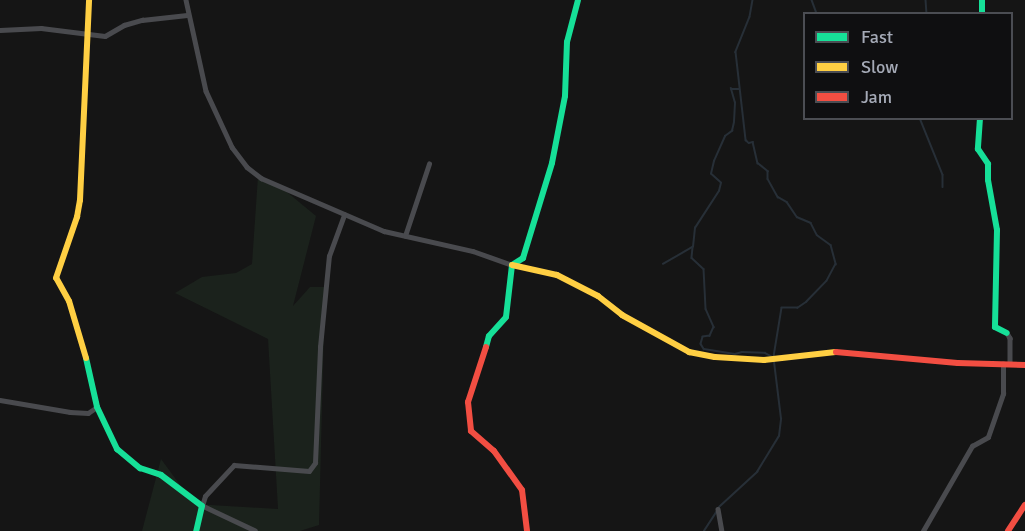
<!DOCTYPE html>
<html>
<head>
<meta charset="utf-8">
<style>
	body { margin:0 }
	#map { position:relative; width:1025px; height:531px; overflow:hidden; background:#151515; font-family:Signika,sans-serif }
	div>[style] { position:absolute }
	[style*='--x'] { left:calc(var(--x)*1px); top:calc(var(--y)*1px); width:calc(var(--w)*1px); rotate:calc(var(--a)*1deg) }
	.green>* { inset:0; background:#1b221c }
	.stream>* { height:1.5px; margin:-0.75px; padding:0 0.75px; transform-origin:0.75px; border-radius:0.75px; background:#272f37 }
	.street>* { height:4.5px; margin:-2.25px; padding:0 2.25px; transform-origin:2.25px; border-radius:2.25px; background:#494a4e }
	.fast>* { height:6px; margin:-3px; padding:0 3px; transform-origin:3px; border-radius:3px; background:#16e098 }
	.slow>* { height:6px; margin:-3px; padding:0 3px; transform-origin:3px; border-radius:3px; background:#ffcf43 }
	.jam>* { height:6px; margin:-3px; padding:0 3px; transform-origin:3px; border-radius:3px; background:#f24e42 }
	span { translate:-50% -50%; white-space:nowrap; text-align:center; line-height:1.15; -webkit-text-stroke:6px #0f0f11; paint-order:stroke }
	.legend { position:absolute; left:803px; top:12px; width:210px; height:108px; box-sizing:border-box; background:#0f0f11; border:2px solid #4b4d53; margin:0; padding:8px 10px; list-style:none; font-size:18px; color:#a5aab7 }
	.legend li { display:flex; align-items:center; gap:12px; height:30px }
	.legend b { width:30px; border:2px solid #4b4d53 }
</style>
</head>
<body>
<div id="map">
	<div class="green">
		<div style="clip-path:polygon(258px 176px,276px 183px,316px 216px,293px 306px,310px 287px,325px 287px,319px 525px,300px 531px,142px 531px,161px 459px,194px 504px,278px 509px,268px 339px,175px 293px,202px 277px,236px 273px,252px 264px)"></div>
	</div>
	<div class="stream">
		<div style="--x:753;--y:0;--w:17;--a:100"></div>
		<div style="--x:750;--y:17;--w:38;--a:112"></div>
		<div style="--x:736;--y:52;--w:89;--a:83.5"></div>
		<div style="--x:746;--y:140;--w:4;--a:45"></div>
		<div style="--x:749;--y:143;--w:4;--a:-14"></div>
		<div style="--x:753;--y:142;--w:22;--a:77"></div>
		<div style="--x:758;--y:163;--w:13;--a:39"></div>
		<div style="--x:768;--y:171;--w:8;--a:90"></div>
		<div style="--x:768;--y:179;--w:21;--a:61"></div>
		<div style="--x:778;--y:197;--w:10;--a:29"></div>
		<div style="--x:787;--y:202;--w:18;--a:56"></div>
		<div style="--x:797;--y:217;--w:15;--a:23"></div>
		<div style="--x:811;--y:223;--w:13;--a:63"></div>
		<div style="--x:817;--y:235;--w:17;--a:36"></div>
		<div style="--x:831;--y:245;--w:20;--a:75"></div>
		<div style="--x:836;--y:264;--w:19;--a:118"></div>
		<div style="--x:827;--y:281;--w:29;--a:134"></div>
		<div style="--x:807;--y:302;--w:11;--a:146"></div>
		<div style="--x:798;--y:308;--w:16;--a:180"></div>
		<div style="--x:782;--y:308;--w:50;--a:99.3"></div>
		<div style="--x:812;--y:0;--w:15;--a:70"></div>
		<div style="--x:926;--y:0;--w:14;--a:86"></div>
		<div style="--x:920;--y:118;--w:61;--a:68"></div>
		<div style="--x:943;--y:175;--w:12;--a:90"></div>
		<div style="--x:693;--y:248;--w:10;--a:96"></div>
		<div style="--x:692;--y:258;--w:16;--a:43"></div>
		<div style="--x:704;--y:269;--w:40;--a:87.1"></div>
		<div style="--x:706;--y:309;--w:20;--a:66"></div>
		<div style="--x:714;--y:327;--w:10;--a:114"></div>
		<div style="--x:710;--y:336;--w:7;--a:172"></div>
		<div style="--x:703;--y:337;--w:7;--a:106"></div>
		<div style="--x:701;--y:344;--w:6;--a:59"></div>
		<div style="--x:704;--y:349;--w:31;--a:9"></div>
		<div style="--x:735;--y:354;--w:7;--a:-16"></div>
		<div style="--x:742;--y:352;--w:23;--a:2"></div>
		<div style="--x:765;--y:353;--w:7;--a:27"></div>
		<div style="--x:663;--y:264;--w:34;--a:-30"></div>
		<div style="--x:693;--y:247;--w:19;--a:-84"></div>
		<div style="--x:695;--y:228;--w:44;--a:-57"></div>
		<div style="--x:719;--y:191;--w:8;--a:-76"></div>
		<div style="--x:721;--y:183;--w:13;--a:-138"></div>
		<div style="--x:711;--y:174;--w:13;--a:-77"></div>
		<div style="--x:714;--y:161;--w:27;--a:-66"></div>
		<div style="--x:725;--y:136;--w:9;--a:-36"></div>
		<div style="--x:732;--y:131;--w:9;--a:-77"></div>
		<div style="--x:734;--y:122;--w:19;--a:-87"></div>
		<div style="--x:735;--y:103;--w:15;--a:-106"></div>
		<div style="--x:731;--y:89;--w:8;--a:0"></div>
		<div style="--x:719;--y:507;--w:52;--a:-42.6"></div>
		<div style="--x:757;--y:472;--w:42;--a:-58.6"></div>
		<div style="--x:779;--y:436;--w:17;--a:-83"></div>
		<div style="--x:781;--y:419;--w:57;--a:-97"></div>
		<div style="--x:704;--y:531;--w:24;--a:-57"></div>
	</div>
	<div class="street">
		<div style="--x:186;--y:0;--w:93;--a:77.6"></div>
		<div style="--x:206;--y:91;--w:62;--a:65.1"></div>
		<div style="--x:232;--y:147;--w:25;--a:53"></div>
		<div style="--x:247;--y:167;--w:18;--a:38"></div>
		<div style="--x:261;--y:178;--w:134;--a:23.3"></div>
		<div style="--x:384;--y:231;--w:91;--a:12.7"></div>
		<div style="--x:473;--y:251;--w:41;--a:19.7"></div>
		<div style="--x:0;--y:30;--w:41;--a:-2.8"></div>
		<div style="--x:41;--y:28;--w:64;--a:7.1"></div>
		<div style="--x:105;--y:36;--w:22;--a:-30"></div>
		<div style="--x:124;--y:25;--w:19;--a:-16"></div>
		<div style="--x:142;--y:20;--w:45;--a:-6.3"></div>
		<div style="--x:405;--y:236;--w:76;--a:-71.6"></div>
		<div style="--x:1007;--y:333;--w:6;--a:59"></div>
		<div style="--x:1010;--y:338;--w:25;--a:90"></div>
		<div style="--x:0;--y:400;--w:71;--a:9.7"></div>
		<div style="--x:70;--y:412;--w:18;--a:3"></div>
		<div style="--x:88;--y:413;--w:11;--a:-34"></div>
		<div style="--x:718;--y:509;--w:22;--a:80"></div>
		<div style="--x:255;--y:531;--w:59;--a:-154.7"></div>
		<div style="--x:202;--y:506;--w:10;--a:-73"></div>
		<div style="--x:205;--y:496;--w:42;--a:-46.9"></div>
		<div style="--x:234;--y:465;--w:75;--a:4.6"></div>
		<div style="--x:309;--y:471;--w:10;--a:-53"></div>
		<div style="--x:315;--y:463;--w:116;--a:-87.5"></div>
		<div style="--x:320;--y:347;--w:91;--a:-84.4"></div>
		<div style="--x:329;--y:256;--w:44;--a:-69.9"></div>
		<div style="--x:923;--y:531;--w:98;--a:-60"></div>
		<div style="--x:972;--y:446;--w:18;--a:-29"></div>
		<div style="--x:988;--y:437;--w:46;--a:-70.8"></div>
		<div style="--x:1003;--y:394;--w:30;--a:-90"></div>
	</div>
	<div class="fast">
		<div style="--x:982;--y:0;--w:14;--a:90"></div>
		<div style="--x:980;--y:118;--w:31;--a:94"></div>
		<div style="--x:978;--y:149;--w:18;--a:56"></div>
		<div style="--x:988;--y:164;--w:16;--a:90"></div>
		<div style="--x:988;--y:180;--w:51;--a:79.8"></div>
		<div style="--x:997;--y:230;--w:97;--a:91.2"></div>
		<div style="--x:995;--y:327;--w:13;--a:27"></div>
		<div style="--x:486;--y:347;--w:11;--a:-75"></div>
		<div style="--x:489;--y:336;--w:25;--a:-48"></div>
		<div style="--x:506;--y:317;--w:52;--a:-83.4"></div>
		<div style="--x:512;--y:265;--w:13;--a:-32"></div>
		<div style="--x:523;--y:258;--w:99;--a:-73"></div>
		<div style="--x:552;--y:163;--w:68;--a:-79"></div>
		<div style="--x:565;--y:96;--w:54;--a:-87.9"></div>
		<div style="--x:567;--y:42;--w:43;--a:-75.3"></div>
		<div style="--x:86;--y:358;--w:50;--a:77.3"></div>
		<div style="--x:97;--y:407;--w:47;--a:64.5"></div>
		<div style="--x:117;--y:449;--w:30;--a:40"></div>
		<div style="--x:140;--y:468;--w:22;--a:18"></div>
		<div style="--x:161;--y:475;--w:51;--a:37.1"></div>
		<div style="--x:202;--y:506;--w:26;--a:103"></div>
	</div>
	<div class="slow">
		<div style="--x:512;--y:265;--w:46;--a:12.5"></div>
		<div style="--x:557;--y:275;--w:46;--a:27.1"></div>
		<div style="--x:598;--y:296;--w:31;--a:38"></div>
		<div style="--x:622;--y:315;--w:77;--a:28.9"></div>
		<div style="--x:689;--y:352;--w:26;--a:11"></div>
		<div style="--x:715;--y:357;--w:49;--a:3.5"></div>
		<div style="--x:764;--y:360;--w:72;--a:-6.3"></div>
		<div style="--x:86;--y:358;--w:59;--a:-106.6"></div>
		<div style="--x:69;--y:301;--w:26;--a:-119"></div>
		<div style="--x:56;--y:278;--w:65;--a:-71"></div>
		<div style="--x:77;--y:217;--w:17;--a:-80"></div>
		<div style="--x:80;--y:200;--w:200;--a:-87.4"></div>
	</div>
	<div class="jam">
		<div style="--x:486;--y:347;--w:58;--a:108.1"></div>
		<div style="--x:468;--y:402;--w:29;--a:84"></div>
		<div style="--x:471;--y:431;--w:30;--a:41"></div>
		<div style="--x:494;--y:451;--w:48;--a:54.3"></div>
		<div style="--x:522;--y:490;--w:41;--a:83"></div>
		<div style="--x:836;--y:352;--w:122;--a:5.2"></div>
		<div style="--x:958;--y:363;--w:67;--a:1.7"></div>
		<div style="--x:1008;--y:531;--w:31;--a:-57"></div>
	</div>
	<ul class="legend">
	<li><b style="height:8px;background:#16e098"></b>Fast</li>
	<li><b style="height:8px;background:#ffcf43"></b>Slow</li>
	<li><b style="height:8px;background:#f24e42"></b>Jam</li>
	</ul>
</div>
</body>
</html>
